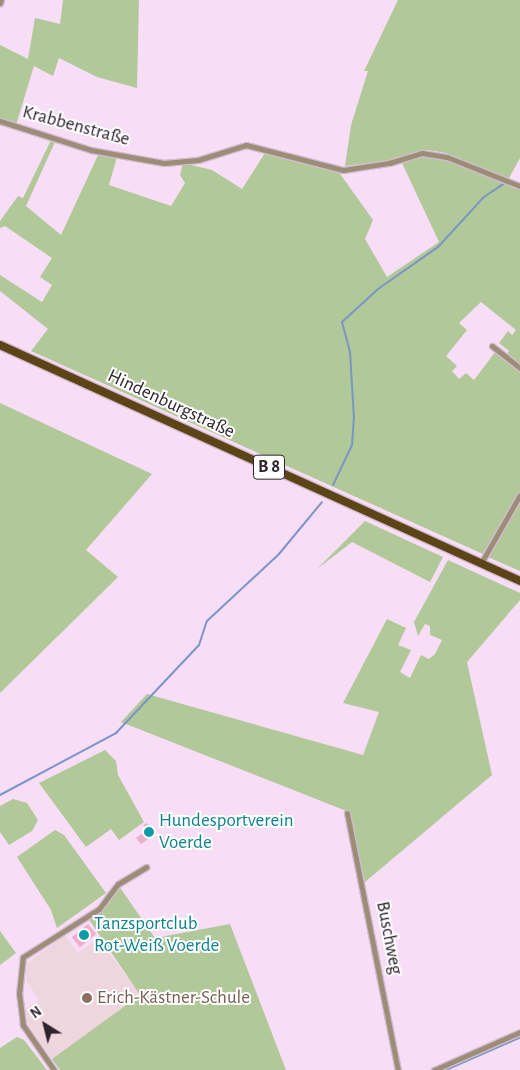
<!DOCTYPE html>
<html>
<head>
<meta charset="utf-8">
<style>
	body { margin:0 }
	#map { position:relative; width:520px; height:1070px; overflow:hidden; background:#f8ddf6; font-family:"Alegreya Sans",sans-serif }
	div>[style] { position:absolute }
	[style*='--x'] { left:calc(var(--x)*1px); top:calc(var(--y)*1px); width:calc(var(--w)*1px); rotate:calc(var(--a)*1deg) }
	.education>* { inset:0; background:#efd5de }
	.green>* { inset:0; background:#b1c898 }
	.stream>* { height:2px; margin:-1px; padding:0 1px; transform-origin:1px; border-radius:1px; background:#7b95c7 }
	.building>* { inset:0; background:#eeaec9; transform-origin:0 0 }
	.roads { filter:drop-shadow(1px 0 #d3bcd2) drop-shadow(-1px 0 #d3bcd2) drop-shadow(0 1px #d3bcd2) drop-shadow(0 -1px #d3bcd2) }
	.minor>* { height:5px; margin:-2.5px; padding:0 2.5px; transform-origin:2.5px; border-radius:2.5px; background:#9b8d76 }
	.primary>* { height:8px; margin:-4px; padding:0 4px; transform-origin:4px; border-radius:4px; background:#5c4417 }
	.dots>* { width:14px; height:14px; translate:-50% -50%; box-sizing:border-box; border:2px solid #fff; border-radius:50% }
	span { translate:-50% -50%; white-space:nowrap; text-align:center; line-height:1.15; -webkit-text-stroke:4px #fff; paint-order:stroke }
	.shield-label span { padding:1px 4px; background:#fff; border:1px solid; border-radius:4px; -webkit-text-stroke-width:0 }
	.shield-label { font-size:18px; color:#2d232c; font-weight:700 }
	.street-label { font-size:19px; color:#2d232c }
	.culture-label { font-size:19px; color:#0d838f }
	.left { translate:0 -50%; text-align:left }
	.education-label { font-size:19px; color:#785e54 }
	.north { position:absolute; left:20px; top:1000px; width:50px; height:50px; -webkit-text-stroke:4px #fff; paint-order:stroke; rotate:324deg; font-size:14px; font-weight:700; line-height:20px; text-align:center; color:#2d232c }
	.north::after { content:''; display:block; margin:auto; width:18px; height:22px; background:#2d232c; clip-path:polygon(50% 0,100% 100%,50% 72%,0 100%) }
</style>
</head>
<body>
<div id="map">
	<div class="education">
		<div style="clip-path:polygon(65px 935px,78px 953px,98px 938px,140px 995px,52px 1059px,24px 1018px,23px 1010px,39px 1000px,26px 980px,26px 964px)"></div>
	</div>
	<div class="green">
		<div style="clip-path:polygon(63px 0,139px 0,137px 88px,97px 77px,59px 58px,53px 76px,34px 66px,16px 125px,0 119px,0 45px,28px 59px,35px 18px,60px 24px)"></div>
		<div style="clip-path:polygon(398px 0,520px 0,520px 158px,509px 178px,503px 179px,446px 153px,427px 150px,385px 161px,345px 166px,351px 125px,368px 71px,364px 71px)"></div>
		<div style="clip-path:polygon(51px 140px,55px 142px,26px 206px,61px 235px,99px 153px,117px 157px,109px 185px,171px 206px,185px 183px,180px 175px,183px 163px,212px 170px,242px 189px,265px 153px,338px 171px,373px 220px,365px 239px,387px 277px,439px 242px,402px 163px,423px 156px,447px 161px,520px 189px,520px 367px,506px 356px,509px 351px,499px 343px,508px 331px,512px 335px,516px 330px,481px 302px,459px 323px,467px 330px,446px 356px,457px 366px,452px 371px,459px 379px,466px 373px,474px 380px,496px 351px,520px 370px,520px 491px,483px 554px,31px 351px,48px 329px,0 291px,0 275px,42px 302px,52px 285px,40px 277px,52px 258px,5px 226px,0 228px,0 221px,18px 196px,23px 198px)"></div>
		<div style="clip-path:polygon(0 403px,152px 474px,86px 550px,118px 577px,0 693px)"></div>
		<div style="clip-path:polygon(520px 501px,520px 571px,488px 557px)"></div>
		<div style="clip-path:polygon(365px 521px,443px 557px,430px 582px,352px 542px,317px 569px)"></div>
		<div style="clip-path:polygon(448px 560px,520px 593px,520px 600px,467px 662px,492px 775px,365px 882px,349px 812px,121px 722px,147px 694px,363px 755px,379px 712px,343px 703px,387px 619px,406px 628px,398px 645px,411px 650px,400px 672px,410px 678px,421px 655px,429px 659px,435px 654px,442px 640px,430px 635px,430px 626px,425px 624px,418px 636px,414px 622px)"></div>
		<div style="clip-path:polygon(105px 750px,116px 761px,118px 775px,144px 822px,119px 840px,111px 829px,86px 847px,39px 783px)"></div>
		<div style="clip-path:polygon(13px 799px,27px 803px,38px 820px,32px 831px,9px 845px,0 832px,0 806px)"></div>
		<div style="clip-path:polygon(55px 830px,64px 835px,106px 893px,57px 928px,51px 910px,17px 857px)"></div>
		<div style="clip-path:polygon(119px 886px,155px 938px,230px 924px,286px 1070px,60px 1070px,52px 1059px,140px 995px,88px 918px)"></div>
		<div style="clip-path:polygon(0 931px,16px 953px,0 965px)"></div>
		<div style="clip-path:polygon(17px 1037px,24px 1040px,47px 1070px,0 1070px,0 1048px)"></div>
	</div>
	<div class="stream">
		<div style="--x:333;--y:485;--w:44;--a:-64.6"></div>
		<div style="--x:352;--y:445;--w:26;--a:-86"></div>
		<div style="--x:354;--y:419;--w:67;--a:-93.4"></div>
		<div style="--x:350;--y:352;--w:31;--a:-105"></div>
		<div style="--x:342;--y:322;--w:49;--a:-42.5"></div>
		<div style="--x:378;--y:289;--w:73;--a:-35"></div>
		<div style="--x:438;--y:247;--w:68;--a:-47.4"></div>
		<div style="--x:484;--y:197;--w:23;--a:-34"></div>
		<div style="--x:0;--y:795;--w:132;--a:-28.1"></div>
		<div style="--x:116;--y:733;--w:121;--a:-46.7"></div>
		<div style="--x:199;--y:645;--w:25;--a:-72"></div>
		<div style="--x:207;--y:621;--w:98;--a:-42.9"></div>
		<div style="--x:279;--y:554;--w:67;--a:-50.4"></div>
		<div style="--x:446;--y:1070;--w:80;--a:-23.7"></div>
	</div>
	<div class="building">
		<div style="clip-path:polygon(147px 823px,155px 834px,141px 844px,136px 838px,147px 830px,143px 825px)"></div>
		<div style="left:88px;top:924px;width:13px;height:21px;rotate:51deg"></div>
	</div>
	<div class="roads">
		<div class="minor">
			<div style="--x:0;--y:3;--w:3;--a:-72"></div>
			<div style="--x:0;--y:121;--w:96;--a:17.7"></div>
			<div style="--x:91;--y:150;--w:74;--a:10.1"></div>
			<div style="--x:164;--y:163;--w:34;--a:-5"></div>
			<div style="--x:198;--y:160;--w:50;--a:-17.4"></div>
			<div style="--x:246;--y:145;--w:100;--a:14.5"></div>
			<div style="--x:343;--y:170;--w:47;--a:-8.7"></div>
			<div style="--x:389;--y:163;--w:34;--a:-17"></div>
			<div style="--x:422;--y:153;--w:25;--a:9"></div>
			<div style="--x:447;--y:157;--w:79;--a:21.7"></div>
			<div style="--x:492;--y:346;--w:36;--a:38"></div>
			<div style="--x:481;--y:563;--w:78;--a:-60.2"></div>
			<div style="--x:347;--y:813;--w:262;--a:78.8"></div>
			<div style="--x:54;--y:1070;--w:55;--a:-124.6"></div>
			<div style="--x:23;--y:1025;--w:31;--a:-97"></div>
			<div style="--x:19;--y:994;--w:37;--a:-84"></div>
			<div style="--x:23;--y:957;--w:90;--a:-32.3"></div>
			<div style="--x:99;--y:909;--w:31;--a:-53"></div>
			<div style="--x:118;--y:884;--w:33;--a:-31"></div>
			<div style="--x:434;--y:1070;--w:94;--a:-23.8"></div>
		</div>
		<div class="primary">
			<div style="--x:0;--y:345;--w:571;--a:24.41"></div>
		</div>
	</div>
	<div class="dots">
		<div style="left:149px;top:832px;background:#0f9aa8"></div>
		<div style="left:84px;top:935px;background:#0f9aa8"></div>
		<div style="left:87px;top:998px;background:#8d6e63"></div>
	</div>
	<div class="shield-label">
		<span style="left:269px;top:467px">B 8</span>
	</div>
	<div class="street-label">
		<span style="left:76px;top:126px;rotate:15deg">Krabbenstraße</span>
		<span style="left:171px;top:404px;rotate:25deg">Hindenburgstraße</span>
		<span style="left:389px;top:938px;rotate:79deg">Buschweg</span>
	</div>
	<div class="culture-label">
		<span class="left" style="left:159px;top:832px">Hundesportverein<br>Voerde</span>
		<span class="left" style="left:94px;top:935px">Tanzsportclub<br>Rot-Weiß Voerde</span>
	</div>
	<div class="education-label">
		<span class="left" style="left:97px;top:998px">Erich-Kästner-Schule</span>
	</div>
	<div class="north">N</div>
</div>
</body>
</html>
